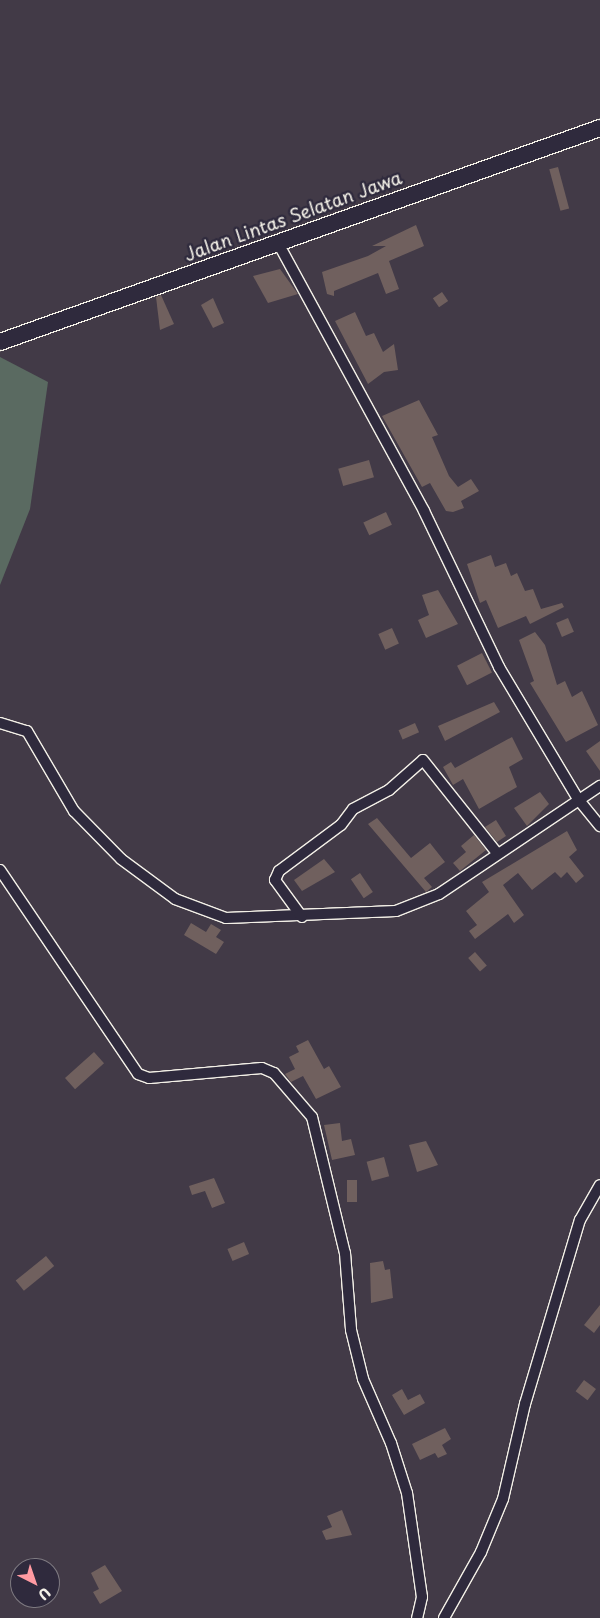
<!DOCTYPE html>
<html>
<head>
<meta charset="utf-8">
<style>
	body { margin:0 }
	#map { position:relative; width:600px; height:1618px; overflow:hidden; background:#423a47; font-family:"Playpen Sans",sans-serif }
	div>[style] { position:absolute }
	[style*='--x'] { left:calc(var(--x)*1px); top:calc(var(--y)*1px); width:calc(var(--w)*1px); rotate:calc(var(--a)*1deg) }
	.green>* { inset:0; background:#5a6a61 }
	.building>* { inset:0; background:#70605e; transform-origin:0 0 }
	.roads { filter:drop-shadow(1px 0 #f4f1e8) drop-shadow(-1px 0 #f4f1e8) drop-shadow(0 1px #f4f1e8) drop-shadow(0 -1px #f4f1e8) }
	.minor>* { height:10px; margin:-5px; padding:0 5px; transform-origin:5px; border-radius:5px; background:#2f2a3d }
	.trunk>* { height:16px; margin:-8px; padding:0 8px; transform-origin:8px; border-radius:8px; background:#2f2a3d }
	span { translate:-50% -50%; white-space:nowrap; text-align:center; line-height:1.15; -webkit-text-stroke:5px #2f2a3d; paint-order:stroke }
	.street-label { font-size:18px; color:#f4f1e8 }
	.north { position:absolute; left:10px; top:1558px; width:50px; height:50px; box-sizing:border-box; background:#2f2a3d; border:1px solid #7e7a81; border-radius:50%; rotate:139deg; font-size:14px; font-weight:700; line-height:20px; text-align:center; color:#f4f1e8 }
	.north::after { content:''; display:block; margin:auto; width:18px; height:22px; background:#ff9aa2; clip-path:polygon(50% 0,100% 100%,50% 72%,0 100%) }
</style>
</head>
<body>
<div id="map">
	<div class="green">
		<div style="clip-path:polygon(0 357px,48px 382px,30px 509px,0 585px)"></div>
	</div>
	<div class="building">
		<div style="left:558px;top:167px;width:43px;height:9px;rotate:75deg"></div>
		<div style="clip-path:polygon(416px 225px,424px 246px,389px 261px,399px 289px,386px 294px,378px 273px,334px 291px,334px 296px,327px 294px,322px 272px,368px 256px,386px 246px,372px 246px)"></div>
		<div style="clip-path:polygon(280px 269px,298px 294px,268px 303px,253px 276px)"></div>
		<div style="left:442px;top:292px;width:11px;height:11px;rotate:56deg"></div>
		<div style="clip-path:polygon(161px 295px,174px 324px,160px 330px,156px 297px)"></div>
		<div style="clip-path:polygon(213px 298px,224px 323px,213px 328px,201px 305px)"></div>
		<div style="clip-path:polygon(355px 312px,366px 336px,374px 333px,383px 352px,394px 344px,398px 370px,384px 372px,368px 384px,335px 321px)"></div>
		<div style="clip-path:polygon(419px 400px,438px 435px,432px 437px,449px 476px,458px 487px,471px 479px,479px 491px,461px 501px,464px 508px,453px 512px,446px 511px,430px 483px,422px 487px,382px 416px)"></div>
		<div style="left:369px;top:460px;width:18px;height:32px;rotate:74deg"></div>
		<div style="left:386px;top:512px;width:14px;height:25px;rotate:65deg"></div>
		<div style="clip-path:polygon(491px 555px,495px 567px,506px 563px,511px 576px,517px 573px,525px 591px,533px 589px,541px 609px,562px 603px,564px 607px,530px 624px,526px 616px,498px 628px,486px 600px,480px 603px,467px 564px)"></div>
		<div style="clip-path:polygon(438px 590px,458px 624px,426px 638px,418px 620px,429px 615px,422px 595px)"></div>
		<div style="left:568px;top:618px;width:15px;height:13px;rotate:67deg"></div>
		<div style="left:392px;top:628px;width:17px;height:15px;rotate:66deg"></div>
		<div style="clip-path:polygon(535px 632px,545px 645px,557px 685px,565px 681px,572px 697px,582px 691px,598px 725px,566px 742px,530px 683px,534px 681px,519px 640px)"></div>
		<div style="left:482px;top:653px;width:22px;height:28px;rotate:63deg"></div>
		<div style="clip-path:polygon(494px 702px,500px 712px,445px 741px,438px 726px)"></div>
		<div style="left:415px;top:723px;width:10px;height:18px;rotate:66deg"></div>
		<div style="clip-path:polygon(512px 737px,523px 759px,509px 767px,517px 787px,479px 809px,463px 779px,453px 785px,443px 767px,451px 762px,455px 768px)"></div>
		<div style="clip-path:polygon(600px 741px,600px 771px,586px 751px)"></div>
		<div style="clip-path:polygon(540px 792px,549px 804px,527px 826px,514px 808px)"></div>
		<div style="clip-path:polygon(377px 818px,411px 858px,430px 843px,445px 862px,424px 878px,432px 887px,426px 892px,368px 824px)"></div>
		<div style="clip-path:polygon(496px 820px,506px 836px,497px 842px,485px 827px)"></div>
		<div style="clip-path:polygon(567px 831px,577px 850px,569px 857px,584px 876px,576px 883px,567px 872px,561px 878px,555px 872px,532px 890px,518px 873px,503px 885px,524px 915px,514px 923px,508px 914px,475px 939px,469px 931px,477px 925px,466px 911px,489px 892px,482px 882px)"></div>
		<div style="clip-path:polygon(474px 835px,486px 850px,460px 871px,453px 863px,466px 852px,461px 846px)"></div>
		<div style="clip-path:polygon(324px 859px,335px 872px,302px 891px,294px 880px)"></div>
		<div style="left:360px;top:873px;width:23px;height:11px;rotate:56deg"></div>
		<div style="clip-path:polygon(191px 923px,206px 932px,211px 924px,221px 930px,216px 937px,224px 942px,216px 954px,184px 935px)"></div>
		<div style="left:475px;top:952px;width:18px;height:9px;rotate:49deg"></div>
		<div style="clip-path:polygon(308px 1040px,324px 1069px,329px 1066px,341px 1087px,316px 1099px,303px 1076px,291px 1082px,285px 1074px,295px 1069px,289px 1057px,299px 1052px,296px 1046px)"></div>
		<div style="left:94px;top:1052px;width:15px;height:39px;rotate:48deg"></div>
		<div style="clip-path:polygon(340px 1123px,342px 1141px,351px 1139px,355px 1155px,332px 1160px,324px 1125px)"></div>
		<div style="clip-path:polygon(426px 1141px,438px 1165px,417px 1172px,409px 1145px)"></div>
		<div style="left:384px;top:1157px;width:20px;height:18px;rotate:75deg"></div>
		<div style="clip-path:polygon(214px 1178px,225px 1203px,212px 1208px,205px 1191px,192px 1195px,189px 1186px)"></div>
		<div style="left:347px;top:1180px;width:10px;height:22px"></div>
		<div style="left:244px;top:1242px;width:13px;height:18px;rotate:67deg"></div>
		<div style="left:46px;top:1256px;width:13px;height:39px;rotate:51deg"></div>
		<div style="clip-path:polygon(383px 1261px,385px 1270px,390px 1269px,393px 1298px,371px 1303px,370px 1263px)"></div>
		<div style="clip-path:polygon(600px 1305px,600px 1325px,594px 1333px,584px 1325px)"></div>
		<div style="left:584px;top:1380px;width:15px;height:14px;rotate:37deg"></div>
		<div style="clip-path:polygon(402px 1389px,408px 1400px,420px 1394px,425px 1403px,404px 1415px,392px 1395px)"></div>
		<div style="clip-path:polygon(445px 1428px,451px 1439px,442px 1445px,447px 1454px,438px 1458px,435px 1453px,420px 1460px,412px 1444px)"></div>
		<div style="clip-path:polygon(342px 1510px,352px 1535px,326px 1540px,322px 1531px,332px 1527px,327px 1516px)"></div>
		<div style="clip-path:polygon(105px 1565px,122px 1591px,100px 1604px,93px 1592px,99px 1589px,91px 1573px)"></div>
	</div>
	<div class="roads">
		<div class="minor">
			<div style="--x:278;--y:243;--w:305;--a:61.4"></div>
			<div style="--x:424;--y:511;--w:173;--a:64.3"></div>
			<div style="--x:499;--y:667;--w:154;--a:59.1"></div>
			<div style="--x:578;--y:799;--w:35;--a:51"></div>
			<div style="--x:0;--y:723;--w:28;--a:17"></div>
			<div style="--x:27;--y:731;--w:93;--a:59.6"></div>
			<div style="--x:74;--y:811;--w:67;--a:45.6"></div>
			<div style="--x:121;--y:859;--w:67;--a:36.5"></div>
			<div style="--x:175;--y:899;--w:54;--a:20.4"></div>
			<div style="--x:226;--y:918;--w:170;--a:-2.4"></div>
			<div style="--x:396;--y:911;--w:46;--a:-21.6"></div>
			<div style="--x:439;--y:894;--w:194;--a:-33.9"></div>
			<div style="--x:0;--y:870;--w:246;--a:55.9"></div>
			<div style="--x:138;--y:1074;--w:12;--a:20"></div>
			<div style="--x:149;--y:1078;--w:113;--a:-5.1"></div>
			<div style="--x:262;--y:1068;--w:13;--a:23"></div>
			<div style="--x:274;--y:1073;--w:58;--a:49.2"></div>
			<div style="--x:312;--y:1117;--w:140;--a:76.4"></div>
			<div style="--x:345;--y:1253;--w:77;--a:85.5"></div>
			<div style="--x:351;--y:1330;--w:50;--a:76.2"></div>
			<div style="--x:363;--y:1379;--w:70;--a:66.4"></div>
			<div style="--x:391;--y:1443;--w:52;--a:72.3"></div>
			<div style="--x:407;--y:1493;--w:105;--a:81.8"></div>
			<div style="--x:422;--y:1597;--w:22;--a:103"></div>
			<div style="--x:302;--y:917;--w:46;--a:-126.1"></div>
			<div style="--x:275;--y:880;--w:10;--a:-66"></div>
			<div style="--x:279;--y:871;--w:77;--a:-36.6"></div>
			<div style="--x:341;--y:825;--w:20;--a:-53"></div>
			<div style="--x:353;--y:809;--w:41;--a:-27.8"></div>
			<div style="--x:389;--y:790;--w:45;--a:-41.4"></div>
			<div style="--x:423;--y:760;--w:119;--a:51.5"></div>
			<div style="--x:444;--y:1618;--w:76;--a:-60.7"></div>
			<div style="--x:481;--y:1552;--w:57;--a:-67.5"></div>
			<div style="--x:503;--y:1499;--w:98;--a:-77"></div>
			<div style="--x:525;--y:1404;--w:192;--a:-73.4"></div>
			<div style="--x:580;--y:1220;--w:40;--a:-60.3"></div>
		</div>
		<div class="trunk">
			<div style="--x:0;--y:342;--w:637;--a:-19.63"></div>
		</div>
	</div>
	<div class="street-label">
		<span style="left:293px;top:216px;rotate:-20deg">Jalan Lintas Selatan Jawa</span>
	</div>
	<div class="north">U</div>
</div>
</body>
</html>
